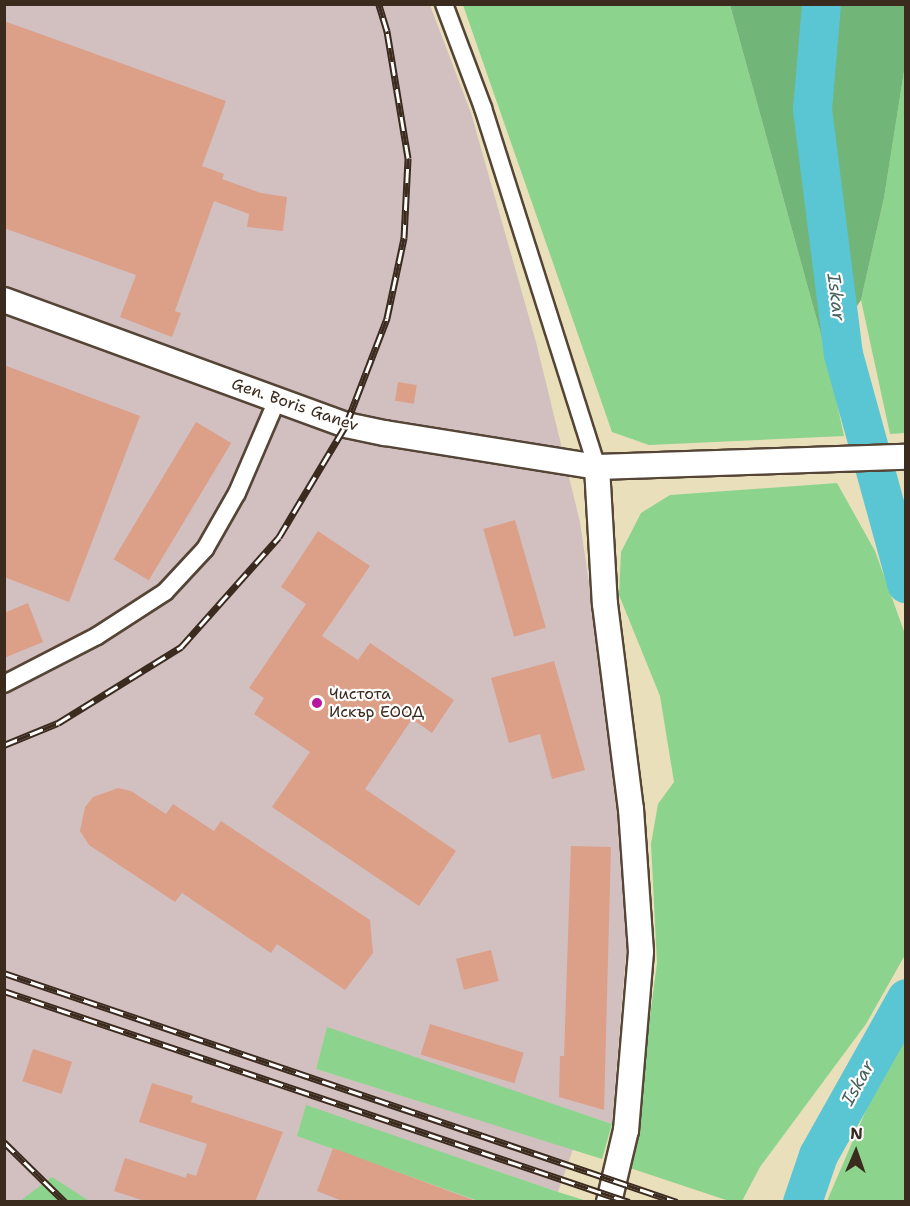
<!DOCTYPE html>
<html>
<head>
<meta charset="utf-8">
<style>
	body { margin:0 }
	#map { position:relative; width:910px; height:1206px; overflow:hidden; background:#e9dfbb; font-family:"Shantell Sans",sans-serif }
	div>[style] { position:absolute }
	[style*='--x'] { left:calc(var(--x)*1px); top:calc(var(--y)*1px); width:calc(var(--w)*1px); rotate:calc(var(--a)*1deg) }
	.industrial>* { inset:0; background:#d2bfc0 }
	.green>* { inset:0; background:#8cd38e }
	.forest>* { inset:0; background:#71b579 }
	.river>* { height:39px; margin:-19.5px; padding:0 19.5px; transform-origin:19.5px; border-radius:19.5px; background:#5ac6d3 }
	.building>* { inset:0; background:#dca089; transform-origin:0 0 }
	.roads { filter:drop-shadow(2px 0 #554536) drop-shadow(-2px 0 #554536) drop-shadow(0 2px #554536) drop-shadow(0 -2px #554536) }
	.street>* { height:16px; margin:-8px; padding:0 8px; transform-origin:8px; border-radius:8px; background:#fff }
	.secondary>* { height:24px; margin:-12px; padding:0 12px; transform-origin:12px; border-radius:12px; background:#fff }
	.rail>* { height:7px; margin-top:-3.5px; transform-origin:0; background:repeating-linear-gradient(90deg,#fff 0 14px,#3b2a1e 0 28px); box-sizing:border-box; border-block:2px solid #3b2a1e }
	.dots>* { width:16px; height:16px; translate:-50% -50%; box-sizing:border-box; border:3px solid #fff; border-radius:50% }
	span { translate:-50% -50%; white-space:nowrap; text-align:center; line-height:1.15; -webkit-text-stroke:4.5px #fff; paint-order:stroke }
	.street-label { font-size:16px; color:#3b2a1e }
	.poi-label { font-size:16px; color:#3b2a1e }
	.left { translate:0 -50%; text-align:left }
	.water-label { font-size:18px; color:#46615d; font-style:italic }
	.frame { position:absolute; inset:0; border:6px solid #3b2a1e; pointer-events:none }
	.north { position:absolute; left:826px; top:1122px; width:60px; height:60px; -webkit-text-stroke:4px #fff; paint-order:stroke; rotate:2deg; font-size:16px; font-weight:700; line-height:24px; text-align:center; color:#3b2a1e }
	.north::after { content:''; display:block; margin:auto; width:21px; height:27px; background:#3b2a1e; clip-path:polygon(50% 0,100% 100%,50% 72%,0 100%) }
</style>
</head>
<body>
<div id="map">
	<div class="industrial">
		<div style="clip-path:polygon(5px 5px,430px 5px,471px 113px,536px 342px,580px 522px,624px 820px,626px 953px,612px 1124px,327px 1028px,316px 1069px,573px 1149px,558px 1192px,306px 1106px,298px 1136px,478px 1201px,5px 1202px)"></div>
	</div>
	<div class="green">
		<div style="clip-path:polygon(463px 5px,730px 5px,826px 353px,844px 436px,649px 445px,612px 432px)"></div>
		<div style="clip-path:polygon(905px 65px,905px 433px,890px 434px,861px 300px,884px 198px)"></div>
		<div style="clip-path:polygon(837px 483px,875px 551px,905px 634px,905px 955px,866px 1024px,760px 1167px,742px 1201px,729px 1201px,630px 1168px,657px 963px,651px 844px,658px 804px,674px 782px,660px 696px,619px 595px,621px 552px,641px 513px,670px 495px)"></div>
		<div style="clip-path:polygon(327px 1027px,612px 1124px,602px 1159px,316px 1069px)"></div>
		<div style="clip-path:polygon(905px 1039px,905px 1201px,827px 1201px,876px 1087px)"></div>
		<div style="clip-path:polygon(306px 1105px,558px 1192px,587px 1201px,478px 1201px,297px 1136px)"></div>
		<div style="clip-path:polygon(52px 1177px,69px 1188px,89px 1201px,20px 1201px)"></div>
	</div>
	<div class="forest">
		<div style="clip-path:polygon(730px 5px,905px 5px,905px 65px,884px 198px,861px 300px,826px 353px)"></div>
	</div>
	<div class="river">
		<div style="--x:821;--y:4;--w:105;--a:94.9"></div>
		<div style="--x:812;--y:109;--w:247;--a:82.8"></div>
		<div style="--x:843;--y:354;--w:238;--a:74.6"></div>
		<div style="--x:802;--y:1202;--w:50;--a:-71.2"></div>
		<div style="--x:818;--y:1155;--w:180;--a:-60.7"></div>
	</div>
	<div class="building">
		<div style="clip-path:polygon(4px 21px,226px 101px,202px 166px,224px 174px,222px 179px,261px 193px,287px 197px,283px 231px,247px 227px,249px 214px,214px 201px,175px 311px,181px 313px,172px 337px,120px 317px,136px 275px,4px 228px)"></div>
		<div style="clip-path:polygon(4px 365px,140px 416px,69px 602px,4px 577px)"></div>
		<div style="left:398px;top:382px;width:19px;height:19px;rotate:9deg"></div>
		<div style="left:196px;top:422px;width:41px;height:160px;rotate:31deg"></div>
		<div style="left:515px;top:520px;width:112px;height:33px;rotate:74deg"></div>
		<div style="clip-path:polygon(318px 531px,370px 566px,322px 636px,358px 660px,370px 643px,454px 700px,432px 733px,412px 719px,365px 789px,456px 851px,419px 906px,272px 807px,310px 752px,254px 714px,264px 698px,249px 688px,306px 604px,281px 587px)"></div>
		<div style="clip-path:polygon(28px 603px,43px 642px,4px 658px,4px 613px)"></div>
		<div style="clip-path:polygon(554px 661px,585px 770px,552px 779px,540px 734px,509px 743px,491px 678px)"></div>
		<div style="clip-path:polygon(118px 788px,131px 791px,166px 814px,173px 804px,214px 831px,221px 821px,370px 920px,373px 953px,345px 990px,277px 944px,271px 953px,182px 893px,175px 902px,89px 845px,80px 831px,85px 807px,93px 797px)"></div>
		<div style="clip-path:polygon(571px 846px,611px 847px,604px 1110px,559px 1097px,560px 1056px,564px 1056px)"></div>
		<div style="left:491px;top:950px;width:32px;height:36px;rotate:76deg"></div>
		<div style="left:430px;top:1024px;width:98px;height:32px;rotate:17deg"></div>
		<div style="left:33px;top:1049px;width:41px;height:34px;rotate:18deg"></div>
		<div style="clip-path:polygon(152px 1083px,193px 1096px,191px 1102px,283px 1132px,255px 1202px,148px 1202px,114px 1191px,125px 1158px,186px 1178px,187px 1173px,196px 1176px,207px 1144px,139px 1122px)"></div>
		<div style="clip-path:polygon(333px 1148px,473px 1200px,472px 1202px,345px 1202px,317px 1191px)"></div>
	</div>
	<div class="roads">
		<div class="street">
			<div style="--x:444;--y:4;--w:111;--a:69.4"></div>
			<div style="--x:483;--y:108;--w:377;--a:72.4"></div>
			<div style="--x:4;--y:684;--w:105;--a:-27.3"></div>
			<div style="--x:97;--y:636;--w:81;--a:-32.9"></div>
			<div style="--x:165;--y:592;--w:59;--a:-47.1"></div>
			<div style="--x:205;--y:549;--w:64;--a:-60.3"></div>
			<div style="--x:237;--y:493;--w:101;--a:-66.7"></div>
		</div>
		<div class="secondary">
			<div style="--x:4;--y:300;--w:364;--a:20.1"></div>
			<div style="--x:346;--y:425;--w:40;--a:12"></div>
			<div style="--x:385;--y:433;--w:215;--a:9.1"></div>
			<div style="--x:597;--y:467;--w:309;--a:-1.9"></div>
			<div style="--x:597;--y:467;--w:137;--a:86.7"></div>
			<div style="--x:605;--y:604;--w:207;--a:82.8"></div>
			<div style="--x:631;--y:809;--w:143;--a:86"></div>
			<div style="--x:641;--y:952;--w:179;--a:94.8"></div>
			<div style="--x:626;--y:1130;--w:74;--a:103.3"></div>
		</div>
	</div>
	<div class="rail">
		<div style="--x:4;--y:745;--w:58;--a:-22.2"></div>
		<div style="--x:58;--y:723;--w:145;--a:-31.7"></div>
		<div style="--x:181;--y:647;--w:147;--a:-48.3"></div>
		<div style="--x:279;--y:537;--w:131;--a:-59.1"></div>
		<div style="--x:346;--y:425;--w:115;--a:-69"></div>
		<div style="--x:387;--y:318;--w:82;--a:-78"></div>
		<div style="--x:404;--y:238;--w:80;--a:-87.1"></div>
		<div style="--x:408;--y:158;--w:129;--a:-99.4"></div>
		<div style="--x:387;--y:31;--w:28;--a:-107"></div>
		<div style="--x:4;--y:973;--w:711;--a:18.79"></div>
		<div style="--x:4;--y:991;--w:660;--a:18.65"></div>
		<div style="--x:4;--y:1142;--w:86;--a:44.5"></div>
	</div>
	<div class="dots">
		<div style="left:317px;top:703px;background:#b5179e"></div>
	</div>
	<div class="street-label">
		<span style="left:295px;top:405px;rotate:19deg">Gen. Boris Ganev</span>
	</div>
	<div class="poi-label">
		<span class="left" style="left:329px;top:703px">Чистота<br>Искър ЕООД</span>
	</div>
	<div class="water-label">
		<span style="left:836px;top:297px;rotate:83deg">Iskar</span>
		<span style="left:858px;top:1083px;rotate:-61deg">Iskar</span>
	</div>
	<div class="frame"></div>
	<div class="north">N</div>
</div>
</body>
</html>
